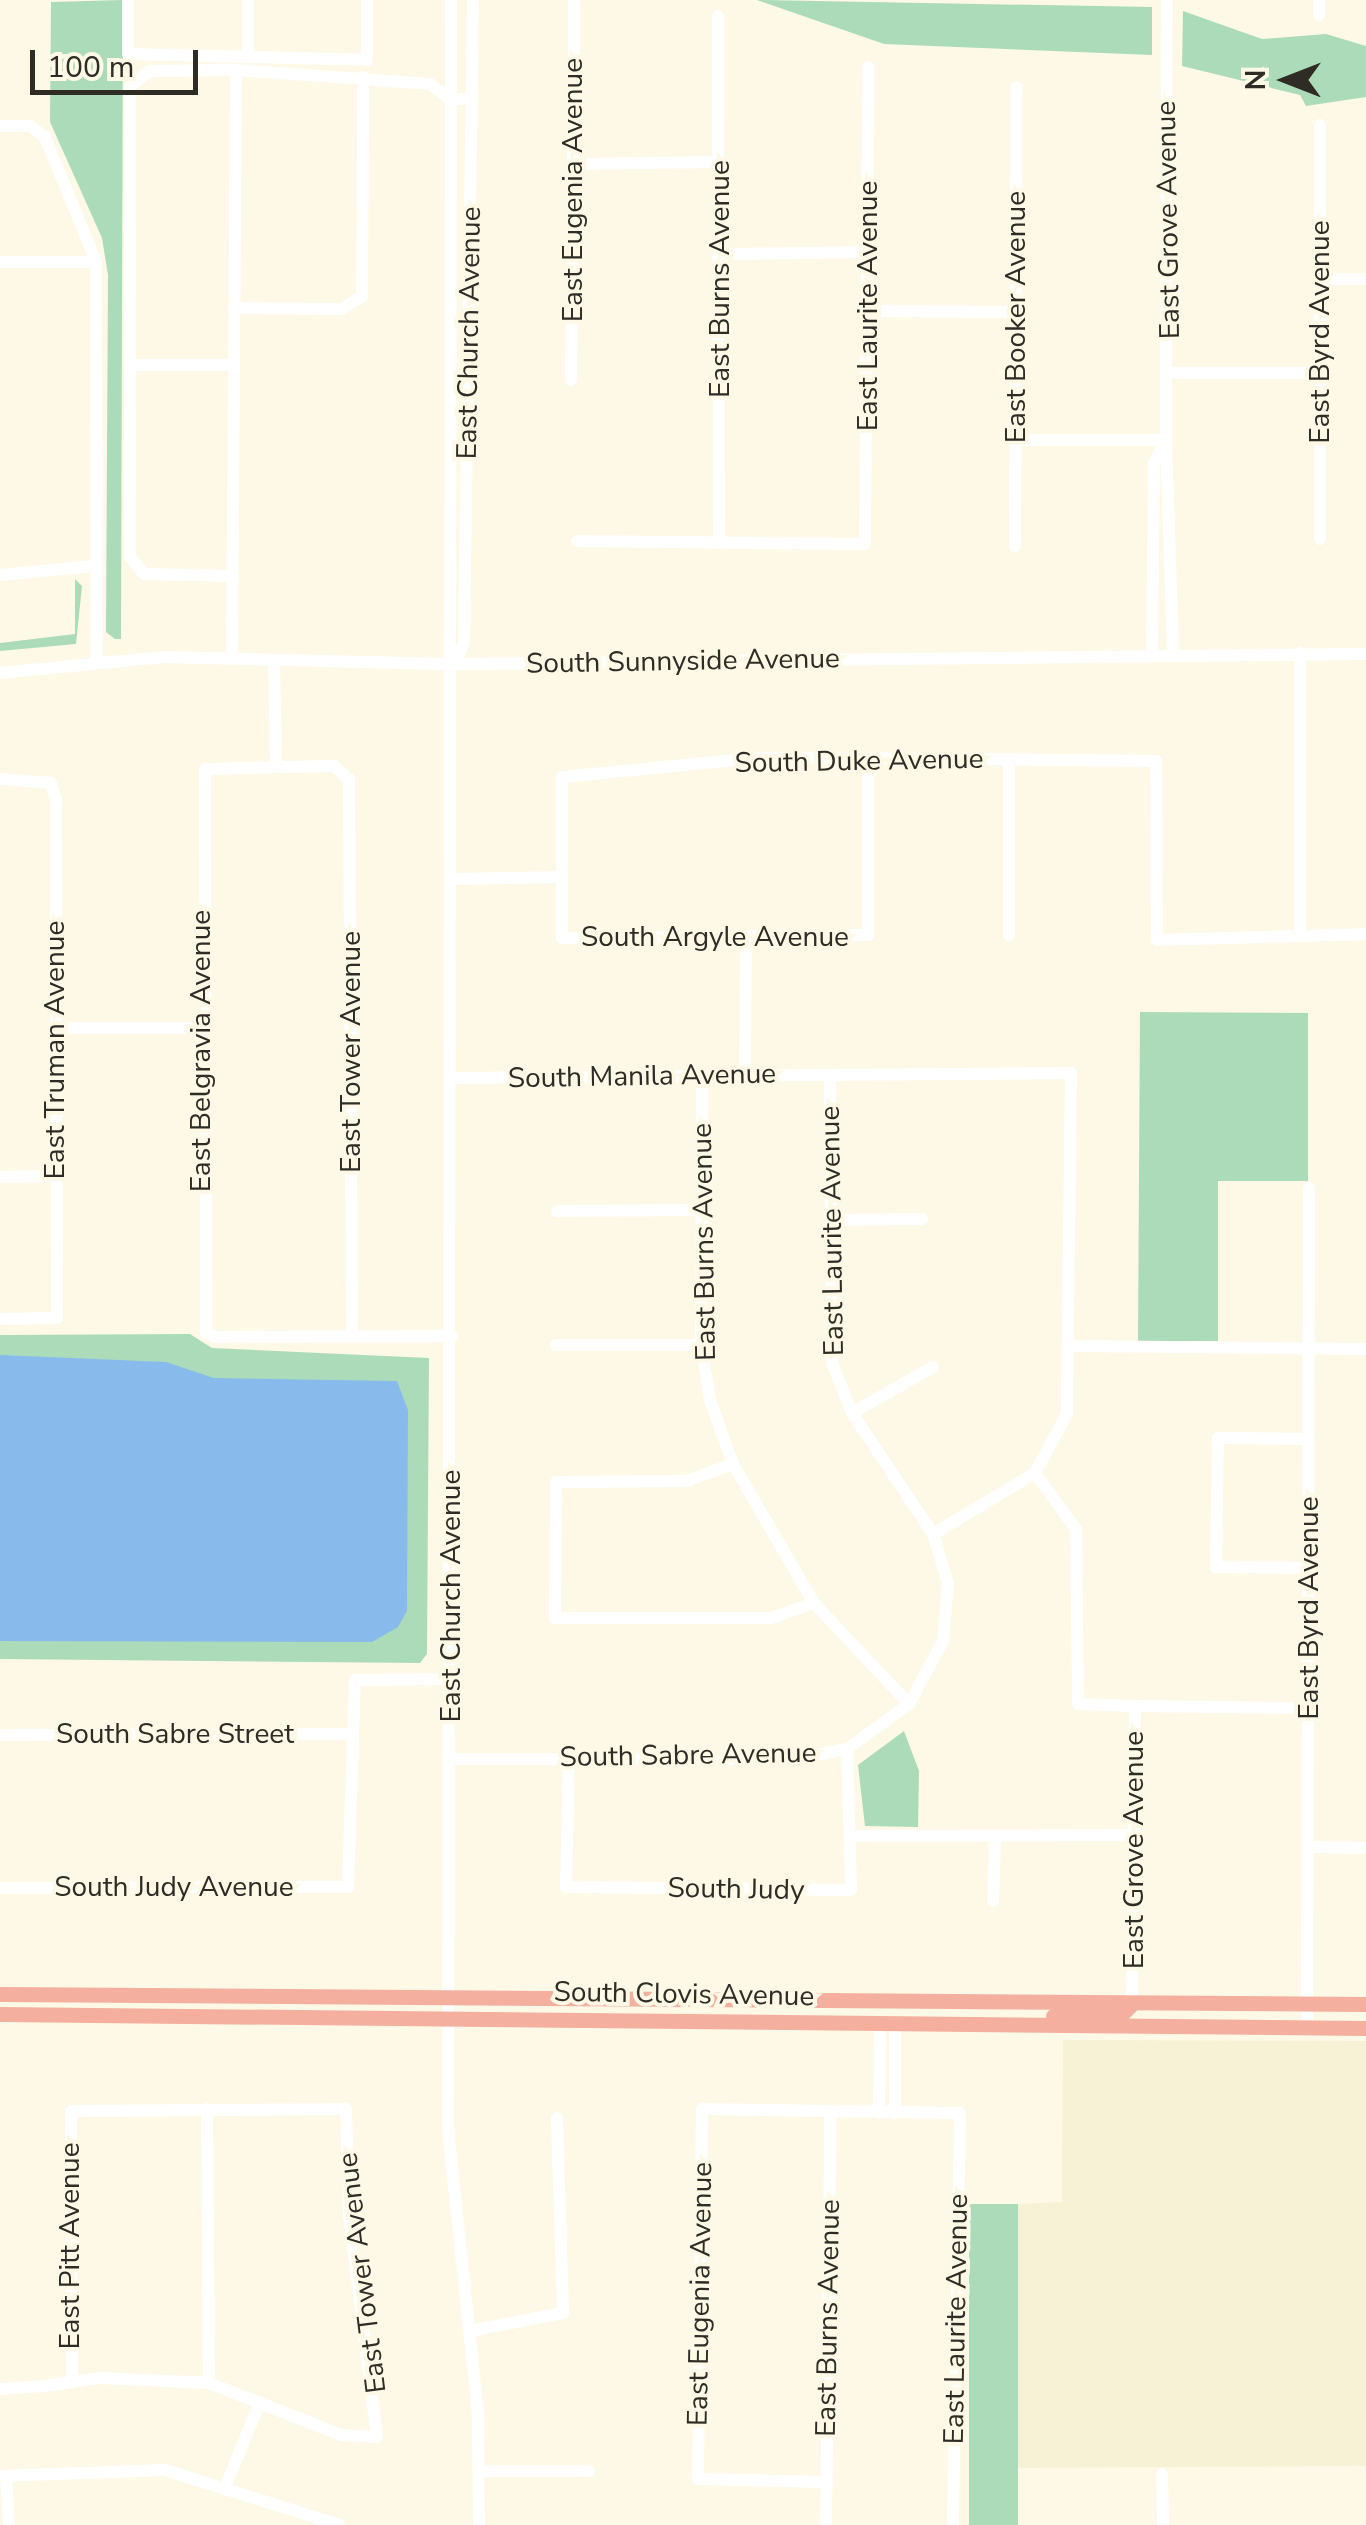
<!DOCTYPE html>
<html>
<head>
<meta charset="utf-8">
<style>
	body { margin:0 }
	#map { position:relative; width:1366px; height:2525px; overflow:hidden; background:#fdf9e6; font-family:"Nunito Sans",sans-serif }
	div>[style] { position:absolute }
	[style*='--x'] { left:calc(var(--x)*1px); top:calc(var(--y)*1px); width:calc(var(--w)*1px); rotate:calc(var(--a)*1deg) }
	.built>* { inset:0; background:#f7f1d6 }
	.green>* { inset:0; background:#acdbb9; transform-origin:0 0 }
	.water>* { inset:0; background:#88bbec }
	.minor>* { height:12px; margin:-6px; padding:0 6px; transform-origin:6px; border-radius:6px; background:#fff }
	.major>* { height:15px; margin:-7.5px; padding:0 7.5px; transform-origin:7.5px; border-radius:7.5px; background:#f5af9e }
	span { translate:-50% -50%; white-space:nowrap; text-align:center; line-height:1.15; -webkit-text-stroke:8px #fdf9e6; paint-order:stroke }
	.street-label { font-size:28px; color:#2e2c25 }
	.north { position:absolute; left:1236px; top:30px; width:100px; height:100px; -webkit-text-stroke:8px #fdf9e6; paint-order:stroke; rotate:270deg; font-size:28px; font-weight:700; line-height:40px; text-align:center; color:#2e2c25 }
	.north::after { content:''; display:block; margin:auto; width:35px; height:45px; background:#2e2c25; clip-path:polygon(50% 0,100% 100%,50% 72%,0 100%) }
	.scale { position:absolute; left:30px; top:50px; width:168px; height:45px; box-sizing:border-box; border:5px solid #2e2c25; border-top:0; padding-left:12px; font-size:30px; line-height:35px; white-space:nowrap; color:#2e2c25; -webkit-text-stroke:8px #fdf9e6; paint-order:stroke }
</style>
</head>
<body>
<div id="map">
	<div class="built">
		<div style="clip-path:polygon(1063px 2040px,1366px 2041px,1366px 2466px,1018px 2468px,1018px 2204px,1062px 2202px)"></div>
	</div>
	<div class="green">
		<div style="clip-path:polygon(123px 0,121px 639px,115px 639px,106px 632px,108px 275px,102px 238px,50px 122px,51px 2px)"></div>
		<div style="clip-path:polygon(757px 0,1152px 7px,1152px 55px,884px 44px)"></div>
		<div style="clip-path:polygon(1183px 11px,1262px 39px,1326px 34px,1366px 46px,1366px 97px,1306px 106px,1300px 95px,1182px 66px)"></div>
		<div style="clip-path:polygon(75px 579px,82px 586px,76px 644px,0 651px,0 643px,75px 634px)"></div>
		<div style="clip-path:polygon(1140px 1012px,1308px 1013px,1308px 1181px,1218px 1181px,1218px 1341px,1138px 1341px)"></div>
		<div style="clip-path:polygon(190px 1334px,212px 1348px,429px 1358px,427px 1654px,420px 1663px,0 1659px,0 1335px)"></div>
		<div style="clip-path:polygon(904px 1731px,919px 1771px,918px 1827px,865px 1826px,858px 1765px)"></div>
		<div style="left:1018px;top:2204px;width:321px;height:49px;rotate:90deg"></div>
	</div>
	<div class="water">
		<div style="clip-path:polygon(0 1355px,166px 1362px,214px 1378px,397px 1381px,408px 1410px,407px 1611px,398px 1627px,372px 1642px,0 1641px)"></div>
	</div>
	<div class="minor">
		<div style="--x:128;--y:0;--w:54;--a:90"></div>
		<div style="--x:128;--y:54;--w:239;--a:1.4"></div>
		<div style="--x:367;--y:60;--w:60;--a:-90"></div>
		<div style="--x:451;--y:0;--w:2129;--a:90.08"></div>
		<div style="--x:448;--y:2129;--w:286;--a:84"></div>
		<div style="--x:478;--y:2413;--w:112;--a:89.5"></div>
		<div style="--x:1319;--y:0;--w:15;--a:90"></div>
		<div style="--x:718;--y:16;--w:527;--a:89.89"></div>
		<div style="--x:248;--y:57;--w:57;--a:-90"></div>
		<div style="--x:1320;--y:125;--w:414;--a:90"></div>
		<div style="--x:0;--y:126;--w:30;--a:0"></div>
		<div style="--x:30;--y:126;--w:19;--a:36"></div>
		<div style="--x:45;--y:137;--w:135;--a:67.8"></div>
		<div style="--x:96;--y:262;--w:401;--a:89.9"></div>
		<div style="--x:573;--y:164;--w:147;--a:-0.8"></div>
		<div style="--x:722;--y:254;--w:147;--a:-0.8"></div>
		<div style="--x:0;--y:262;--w:96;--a:0"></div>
		<div style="--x:1320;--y:279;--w:46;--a:0"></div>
		<div style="--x:234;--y:308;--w:108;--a:0.5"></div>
		<div style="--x:342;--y:309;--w:24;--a:-33"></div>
		<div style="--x:362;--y:296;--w:219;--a:-89.7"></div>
		<div style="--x:869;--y:311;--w:147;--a:0.4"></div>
		<div style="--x:130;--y:365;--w:104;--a:0"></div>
		<div style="--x:1170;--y:373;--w:150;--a:0"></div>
		<div style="--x:571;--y:380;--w:380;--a:-89.5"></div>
		<div style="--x:1015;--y:440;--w:151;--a:0"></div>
		<div style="--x:1166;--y:440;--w:440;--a:-89.9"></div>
		<div style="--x:577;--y:541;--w:288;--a:0.6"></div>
		<div style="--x:865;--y:544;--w:477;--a:-89.6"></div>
		<div style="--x:1015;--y:546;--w:459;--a:-89.8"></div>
		<div style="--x:0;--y:575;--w:94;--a:-5.5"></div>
		<div style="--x:233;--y:576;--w:89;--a:-178.7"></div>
		<div style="--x:144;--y:574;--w:22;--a:-129"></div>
		<div style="--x:130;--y:557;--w:470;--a:-90"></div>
		<div style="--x:130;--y:87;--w:25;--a:-40"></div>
		<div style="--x:149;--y:71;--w:87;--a:-0.7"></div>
		<div style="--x:236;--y:70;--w:195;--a:4.1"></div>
		<div style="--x:430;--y:84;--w:25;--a:37"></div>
		<div style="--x:450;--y:99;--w:22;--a:0"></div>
		<div style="--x:1300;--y:653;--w:281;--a:90"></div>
		<div style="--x:1152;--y:655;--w:192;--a:-89.4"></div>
		<div style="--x:1154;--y:463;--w:26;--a:-62"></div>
		<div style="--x:1166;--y:440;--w:215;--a:88.1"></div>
		<div style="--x:232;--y:659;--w:589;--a:-89.61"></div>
		<div style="--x:274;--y:660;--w:106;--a:88.9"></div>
		<div style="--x:455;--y:664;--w:23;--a:-67"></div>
		<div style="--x:464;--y:643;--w:643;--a:-89.2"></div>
		<div style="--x:0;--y:673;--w:164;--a:-5.6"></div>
		<div style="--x:163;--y:657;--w:292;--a:1.4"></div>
		<div style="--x:455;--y:664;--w:911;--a:-0.63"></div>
		<div style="--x:868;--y:758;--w:177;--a:90"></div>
		<div style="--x:868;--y:935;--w:306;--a:179.4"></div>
		<div style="--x:562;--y:938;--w:161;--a:-90"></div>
		<div style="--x:562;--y:777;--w:194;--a:-5.6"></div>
		<div style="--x:755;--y:758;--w:113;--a:0"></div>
		<div style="--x:868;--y:758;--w:288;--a:0.6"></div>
		<div style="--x:1156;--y:761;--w:179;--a:89.7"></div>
		<div style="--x:1157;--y:940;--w:209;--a:-1.6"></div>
		<div style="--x:1009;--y:759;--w:176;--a:90"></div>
		<div style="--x:0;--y:779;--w:51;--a:4.5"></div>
		<div style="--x:51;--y:783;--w:18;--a:74"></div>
		<div style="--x:56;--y:800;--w:518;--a:89.89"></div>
		<div style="--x:57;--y:1318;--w:57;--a:179"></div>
		<div style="--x:453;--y:879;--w:109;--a:-1.1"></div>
		<div style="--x:55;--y:1028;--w:146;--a:0"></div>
		<div style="--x:745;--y:1072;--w:131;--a:-89.6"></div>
		<div style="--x:702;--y:1076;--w:269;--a:90.2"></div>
		<div style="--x:701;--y:1345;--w:56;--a:80.7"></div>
		<div style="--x:710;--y:1400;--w:68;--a:70.2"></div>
		<div style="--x:733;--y:1464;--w:161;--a:59.8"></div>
		<div style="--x:814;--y:1603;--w:139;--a:46.8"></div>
		<div style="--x:453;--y:1078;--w:618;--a:-0.46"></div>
		<div style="--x:1071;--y:1073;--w:341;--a:90.7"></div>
		<div style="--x:1067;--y:1414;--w:67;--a:118.5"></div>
		<div style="--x:1035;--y:1473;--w:119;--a:149.1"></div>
		<div style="--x:0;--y:1177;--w:54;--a:-1.1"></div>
		<div style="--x:557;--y:1211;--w:142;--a:-0.4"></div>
		<div style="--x:830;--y:1220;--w:92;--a:-0.6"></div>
		<div style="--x:352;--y:1336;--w:557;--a:-90.31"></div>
		<div style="--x:349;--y:779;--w:20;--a:-139"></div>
		<div style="--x:334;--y:766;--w:129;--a:178.7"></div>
		<div style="--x:205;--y:769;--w:564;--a:89.9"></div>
		<div style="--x:206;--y:1333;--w:10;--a:24"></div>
		<div style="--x:215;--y:1337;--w:237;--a:-0.2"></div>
		<div style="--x:556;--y:1345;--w:145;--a:0"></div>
		<div style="--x:1073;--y:1346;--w:293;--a:0.6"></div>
		<div style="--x:852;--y:1413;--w:93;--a:-29.6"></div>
		<div style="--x:1309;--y:1439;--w:91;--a:-179.4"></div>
		<div style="--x:1218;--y:1438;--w:129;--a:90.9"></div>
		<div style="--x:1216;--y:1567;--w:93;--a:0.6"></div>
		<div style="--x:733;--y:1464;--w:50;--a:160.1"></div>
		<div style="--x:686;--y:1481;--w:130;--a:179.6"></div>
		<div style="--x:556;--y:1482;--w:136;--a:90.4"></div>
		<div style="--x:555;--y:1618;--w:216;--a:0"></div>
		<div style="--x:771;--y:1618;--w:46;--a:-19.2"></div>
		<div style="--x:1035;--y:1473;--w:69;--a:53.8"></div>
		<div style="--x:1076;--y:1529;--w:175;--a:89.3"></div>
		<div style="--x:1078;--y:1704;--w:57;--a:2"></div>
		<div style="--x:1135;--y:1706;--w:298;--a:90.6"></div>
		<div style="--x:1135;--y:1706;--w:174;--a:0.7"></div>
		<div style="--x:0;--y:1735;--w:351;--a:-0.2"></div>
		<div style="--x:569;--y:1757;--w:130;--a:91.3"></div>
		<div style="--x:566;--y:1887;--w:285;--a:0.6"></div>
		<div style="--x:851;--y:1890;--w:141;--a:-91.6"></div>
		<div style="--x:451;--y:1759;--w:345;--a:0"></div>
		<div style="--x:796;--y:1759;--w:52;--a:-11.1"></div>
		<div style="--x:847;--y:1749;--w:77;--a:-36"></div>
		<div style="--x:909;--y:1704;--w:72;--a:-61.6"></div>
		<div style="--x:943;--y:1641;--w:58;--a:-85.1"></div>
		<div style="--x:948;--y:1583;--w:51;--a:-107"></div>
		<div style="--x:933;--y:1534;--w:146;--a:-123.8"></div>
		<div style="--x:852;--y:1413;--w:54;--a:-111.8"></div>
		<div style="--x:832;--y:1363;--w:286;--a:-90.4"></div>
		<div style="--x:853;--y:1836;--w:281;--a:-0.2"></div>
		<div style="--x:1309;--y:1847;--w:57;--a:1"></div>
		<div style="--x:0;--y:1888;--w:348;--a:-0.2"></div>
		<div style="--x:348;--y:1887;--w:207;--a:-88.1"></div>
		<div style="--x:355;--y:1680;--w:97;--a:-0.6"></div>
		<div style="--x:993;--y:1901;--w:61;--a:-88.1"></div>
		<div style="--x:895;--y:2024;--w:89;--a:90"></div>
		<div style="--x:1307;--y:2029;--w:841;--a:-89.86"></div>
		<div style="--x:207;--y:2109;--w:274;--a:89.6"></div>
		<div style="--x:879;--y:2113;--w:89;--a:-89.4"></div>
		<div style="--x:470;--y:2331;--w:95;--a:-11"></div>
		<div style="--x:563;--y:2313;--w:195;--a:-91.8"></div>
		<div style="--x:0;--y:2389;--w:44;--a:-3.9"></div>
		<div style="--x:44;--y:2386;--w:58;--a:-8"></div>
		<div style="--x:101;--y:2378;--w:108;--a:2.7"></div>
		<div style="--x:209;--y:2383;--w:142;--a:21.5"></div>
		<div style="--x:341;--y:2435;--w:36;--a:3"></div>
		<div style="--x:377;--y:2437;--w:223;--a:-97.2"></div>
		<div style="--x:349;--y:2216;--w:107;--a:-91.6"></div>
		<div style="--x:346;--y:2109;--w:275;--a:179.6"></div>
		<div style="--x:71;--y:2111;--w:270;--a:89.8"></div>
		<div style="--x:479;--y:2471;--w:110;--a:0"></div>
		<div style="--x:1162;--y:2474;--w:51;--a:88.9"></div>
		<div style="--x:0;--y:2476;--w:165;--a:-2.1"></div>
		<div style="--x:165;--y:2470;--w:182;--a:17.5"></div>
		<div style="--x:6;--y:2476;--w:49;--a:86.5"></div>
		<div style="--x:827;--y:2482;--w:129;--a:-178.7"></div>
		<div style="--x:698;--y:2479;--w:370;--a:-89.4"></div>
		<div style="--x:702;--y:2109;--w:258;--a:0.9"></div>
		<div style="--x:960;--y:2113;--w:412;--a:91"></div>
		<div style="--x:227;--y:2483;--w:87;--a:-67.8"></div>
		<div style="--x:826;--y:2525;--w:414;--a:-89.4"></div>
	</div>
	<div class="major">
		<div style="--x:0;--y:1994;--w:1366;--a:0.42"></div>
		<div style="--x:0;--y:2014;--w:1366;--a:0.59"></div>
		<div style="--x:1053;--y:2016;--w:67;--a:0"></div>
		<div style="--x:1120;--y:2016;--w:17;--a:-45"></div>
	</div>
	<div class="street-label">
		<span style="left:573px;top:190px;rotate:-90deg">East Eugenia Avenue</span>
		<span style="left:1168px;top:220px;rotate:-91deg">East Grove Avenue</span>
		<span style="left:720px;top:279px;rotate:-90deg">East Burns Avenue</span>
		<span style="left:868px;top:306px;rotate:-90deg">East Laurite Avenue</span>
		<span style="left:1016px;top:317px;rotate:-90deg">East Booker Avenue</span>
		<span style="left:1320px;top:332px;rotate:-90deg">East Byrd Avenue</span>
		<span style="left:469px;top:333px;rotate:-89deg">East Church Avenue</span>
		<span style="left:683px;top:661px;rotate:-1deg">South Sunnyside Avenue</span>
		<span style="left:859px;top:761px;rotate:-1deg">South Duke Avenue</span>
		<span style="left:715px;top:937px">South Argyle Avenue</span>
		<span style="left:55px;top:1050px;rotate:-90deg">East Truman Avenue</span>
		<span style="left:201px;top:1051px;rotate:-90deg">East Belgravia Avenue</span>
		<span style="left:351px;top:1052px;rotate:-90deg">East Tower Avenue</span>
		<span style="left:642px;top:1076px;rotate:-1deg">South Manila Avenue</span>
		<span style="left:832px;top:1231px;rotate:-91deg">East Laurite Avenue</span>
		<span style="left:704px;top:1242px;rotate:-91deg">East Burns Avenue</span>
		<span style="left:451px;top:1596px;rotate:-90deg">East Church Avenue</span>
		<span style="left:1309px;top:1608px;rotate:-90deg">East Byrd Avenue</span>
		<span style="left:175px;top:1734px">South Sabre Street</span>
		<span style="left:688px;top:1755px;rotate:-1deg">South Sabre Avenue</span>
		<span style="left:1134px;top:1850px;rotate:-90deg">East Grove Avenue</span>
		<span style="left:174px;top:1887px">South Judy Avenue</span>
		<span style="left:736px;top:1889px;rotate:1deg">South Judy</span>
		<span style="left:684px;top:1994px;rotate:1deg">South Clovis Avenue</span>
		<span style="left:70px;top:2246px;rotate:-90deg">East Pitt Avenue</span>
		<span style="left:362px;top:2273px;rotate:-97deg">East Tower Avenue</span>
		<span style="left:700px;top:2294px;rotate:-89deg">East Eugenia Avenue</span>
		<span style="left:828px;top:2318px;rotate:-89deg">East Burns Avenue</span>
		<span style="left:956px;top:2319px;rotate:-89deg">East Laurite Avenue</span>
	</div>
	<div class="north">N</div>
	<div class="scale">100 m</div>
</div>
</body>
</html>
